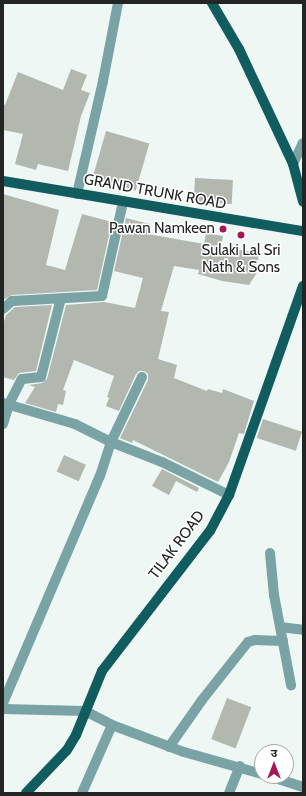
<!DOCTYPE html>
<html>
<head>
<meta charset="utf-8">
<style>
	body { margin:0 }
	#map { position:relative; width:306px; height:796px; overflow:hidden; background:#eef7f3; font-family:Cabin,"Noto Sans Devanagari",sans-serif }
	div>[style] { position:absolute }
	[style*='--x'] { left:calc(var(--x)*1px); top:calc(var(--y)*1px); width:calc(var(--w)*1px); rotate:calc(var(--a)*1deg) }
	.building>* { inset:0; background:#b2b7b0; transform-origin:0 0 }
	.minor>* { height:10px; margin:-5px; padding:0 5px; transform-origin:5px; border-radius:5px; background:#79a3a5 }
	.major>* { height:10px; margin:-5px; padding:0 5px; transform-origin:5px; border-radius:5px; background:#105c5f }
	.dots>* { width:11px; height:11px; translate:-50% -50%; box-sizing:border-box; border:2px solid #fff; border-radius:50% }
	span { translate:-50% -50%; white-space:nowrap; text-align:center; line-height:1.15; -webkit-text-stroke:3px #fff; paint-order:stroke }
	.street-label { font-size:15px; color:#222524 }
	.poi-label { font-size:15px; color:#222524 }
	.right { translate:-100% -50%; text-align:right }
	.frame { position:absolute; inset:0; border:4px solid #222524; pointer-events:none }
	.north { position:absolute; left:254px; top:744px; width:40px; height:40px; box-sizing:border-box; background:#fff; border:1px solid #a7a8a7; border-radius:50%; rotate:0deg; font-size:11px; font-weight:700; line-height:16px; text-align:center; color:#222524 }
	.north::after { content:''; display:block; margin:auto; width:14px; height:18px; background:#a61758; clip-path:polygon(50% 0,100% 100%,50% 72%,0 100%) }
</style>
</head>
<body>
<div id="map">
	<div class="building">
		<div style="clip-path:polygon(71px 69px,87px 75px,81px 90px,90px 93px,81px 116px,68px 171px,38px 164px,36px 170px,15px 164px,23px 134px,3px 130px,3px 104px,5px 105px,18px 72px,63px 90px)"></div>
		<div style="left:106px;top:131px;width:45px;height:49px;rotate:16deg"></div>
		<div style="left:195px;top:178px;width:38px;height:24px;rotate:3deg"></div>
		<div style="clip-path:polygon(3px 194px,59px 210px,46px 265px,65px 270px,82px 214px,112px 222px,97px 290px,12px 295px,3px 300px)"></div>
		<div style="clip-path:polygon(126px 218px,150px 224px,148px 234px,204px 244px,206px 233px,223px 236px,221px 247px,259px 253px,256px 274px,249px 285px,222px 281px,198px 274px,199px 270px,174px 266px,161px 311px,169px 312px,158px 359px,177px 365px,174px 378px,207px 391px,208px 389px,222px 393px,223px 389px,254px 401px,244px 434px,239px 433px,229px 462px,218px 482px,133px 440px,132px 443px,120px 438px,148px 380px,148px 374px,144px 371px,139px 371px,136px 374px,119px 411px,106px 406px,109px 398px,107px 397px,114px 376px,74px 360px,63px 390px,66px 391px,63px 405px,58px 404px,56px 412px,25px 403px,35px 387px,29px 385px,42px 383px,47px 379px,66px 305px,104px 302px,135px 308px,143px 278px,114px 271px)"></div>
		<div style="clip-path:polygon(52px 305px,36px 371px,19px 373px,14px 380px,3px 377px,3px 325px,6px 315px,15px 307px)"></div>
		<div style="left:263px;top:419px;width:41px;height:20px;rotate:18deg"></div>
		<div style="left:64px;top:455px;width:24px;height:18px;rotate:24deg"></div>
		<div style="clip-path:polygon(162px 469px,199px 488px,197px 492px,176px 481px,169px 495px,152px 486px)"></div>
		<div style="left:227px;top:698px;width:26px;height:44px;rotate:21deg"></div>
	</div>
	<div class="minor">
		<div style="--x:293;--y:164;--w:23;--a:-65"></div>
		<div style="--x:77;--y:194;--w:116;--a:-77"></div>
		<div style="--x:103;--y:81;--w:79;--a:-79.1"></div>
		<div style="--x:3;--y:309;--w:12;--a:-42"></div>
		<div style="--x:12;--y:301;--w:90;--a:-3.2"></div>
		<div style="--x:102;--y:296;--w:96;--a:-77.4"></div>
		<div style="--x:3;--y:403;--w:75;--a:16.3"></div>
		<div style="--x:75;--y:424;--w:40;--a:26.6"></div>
		<div style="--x:111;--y:442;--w:55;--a:21.4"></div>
		<div style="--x:162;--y:462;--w:75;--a:26.2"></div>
		<div style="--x:3;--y:424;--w:21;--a:-73"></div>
		<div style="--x:9;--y:404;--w:28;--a:-63"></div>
		<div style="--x:22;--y:379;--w:19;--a:-6"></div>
		<div style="--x:41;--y:377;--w:81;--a:-75.8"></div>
		<div style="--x:270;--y:553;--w:42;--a:84.6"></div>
		<div style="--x:274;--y:595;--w:92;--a:79.3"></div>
		<div style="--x:280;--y:627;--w:23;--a:7"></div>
		<div style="--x:3;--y:703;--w:247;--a:-66.9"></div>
		<div style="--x:100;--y:476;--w:36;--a:-72"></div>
		<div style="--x:111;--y:442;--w:72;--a:-64.5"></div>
		<div style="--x:3;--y:709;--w:82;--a:1.4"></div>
		<div style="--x:85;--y:711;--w:30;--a:27"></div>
		<div style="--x:112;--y:725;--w:77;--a:20.6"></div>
		<div style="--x:184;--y:752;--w:81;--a:15.8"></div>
		<div style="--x:169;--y:747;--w:57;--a:-54.9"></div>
		<div style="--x:202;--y:700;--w:74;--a:-51.6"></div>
		<div style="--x:248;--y:642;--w:7;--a:-16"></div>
		<div style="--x:255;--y:640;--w:28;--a:2"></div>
		<div style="--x:269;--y:776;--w:36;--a:18"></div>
		<div style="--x:82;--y:793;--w:74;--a:-66.2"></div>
		<div style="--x:229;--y:793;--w:29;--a:-68"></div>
	</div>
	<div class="major">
		<div style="--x:212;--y:3;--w:53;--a:59.6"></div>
		<div style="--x:239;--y:49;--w:127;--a:64.8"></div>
		<div style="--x:293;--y:164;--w:39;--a:75"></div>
		<div style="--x:3;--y:181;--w:304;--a:9.5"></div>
		<div style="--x:26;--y:793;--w:59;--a:-46.4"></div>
		<div style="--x:67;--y:750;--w:17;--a:-59"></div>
		<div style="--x:76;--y:735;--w:69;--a:-67.9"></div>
		<div style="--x:102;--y:671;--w:177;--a:-52.4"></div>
		<div style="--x:210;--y:531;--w:41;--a:-62.2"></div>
		<div style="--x:229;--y:495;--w:222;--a:-70.5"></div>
	</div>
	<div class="dots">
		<div style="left:223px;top:229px;background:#a61758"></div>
		<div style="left:241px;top:235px;background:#a61758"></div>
	</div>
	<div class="street-label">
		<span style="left:155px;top:192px;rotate:10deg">GRAND TRUNK ROAD</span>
		<span style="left:177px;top:545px;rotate:-53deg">TILAK ROAD</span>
	</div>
	<div class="poi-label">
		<span class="right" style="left:215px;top:229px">Pawan Namkeen</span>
		<span style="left:241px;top:259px">Sulaki Lal Sri<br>Nath &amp; Sons</span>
	</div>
	<div class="frame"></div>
	<div class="north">उ</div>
</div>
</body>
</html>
